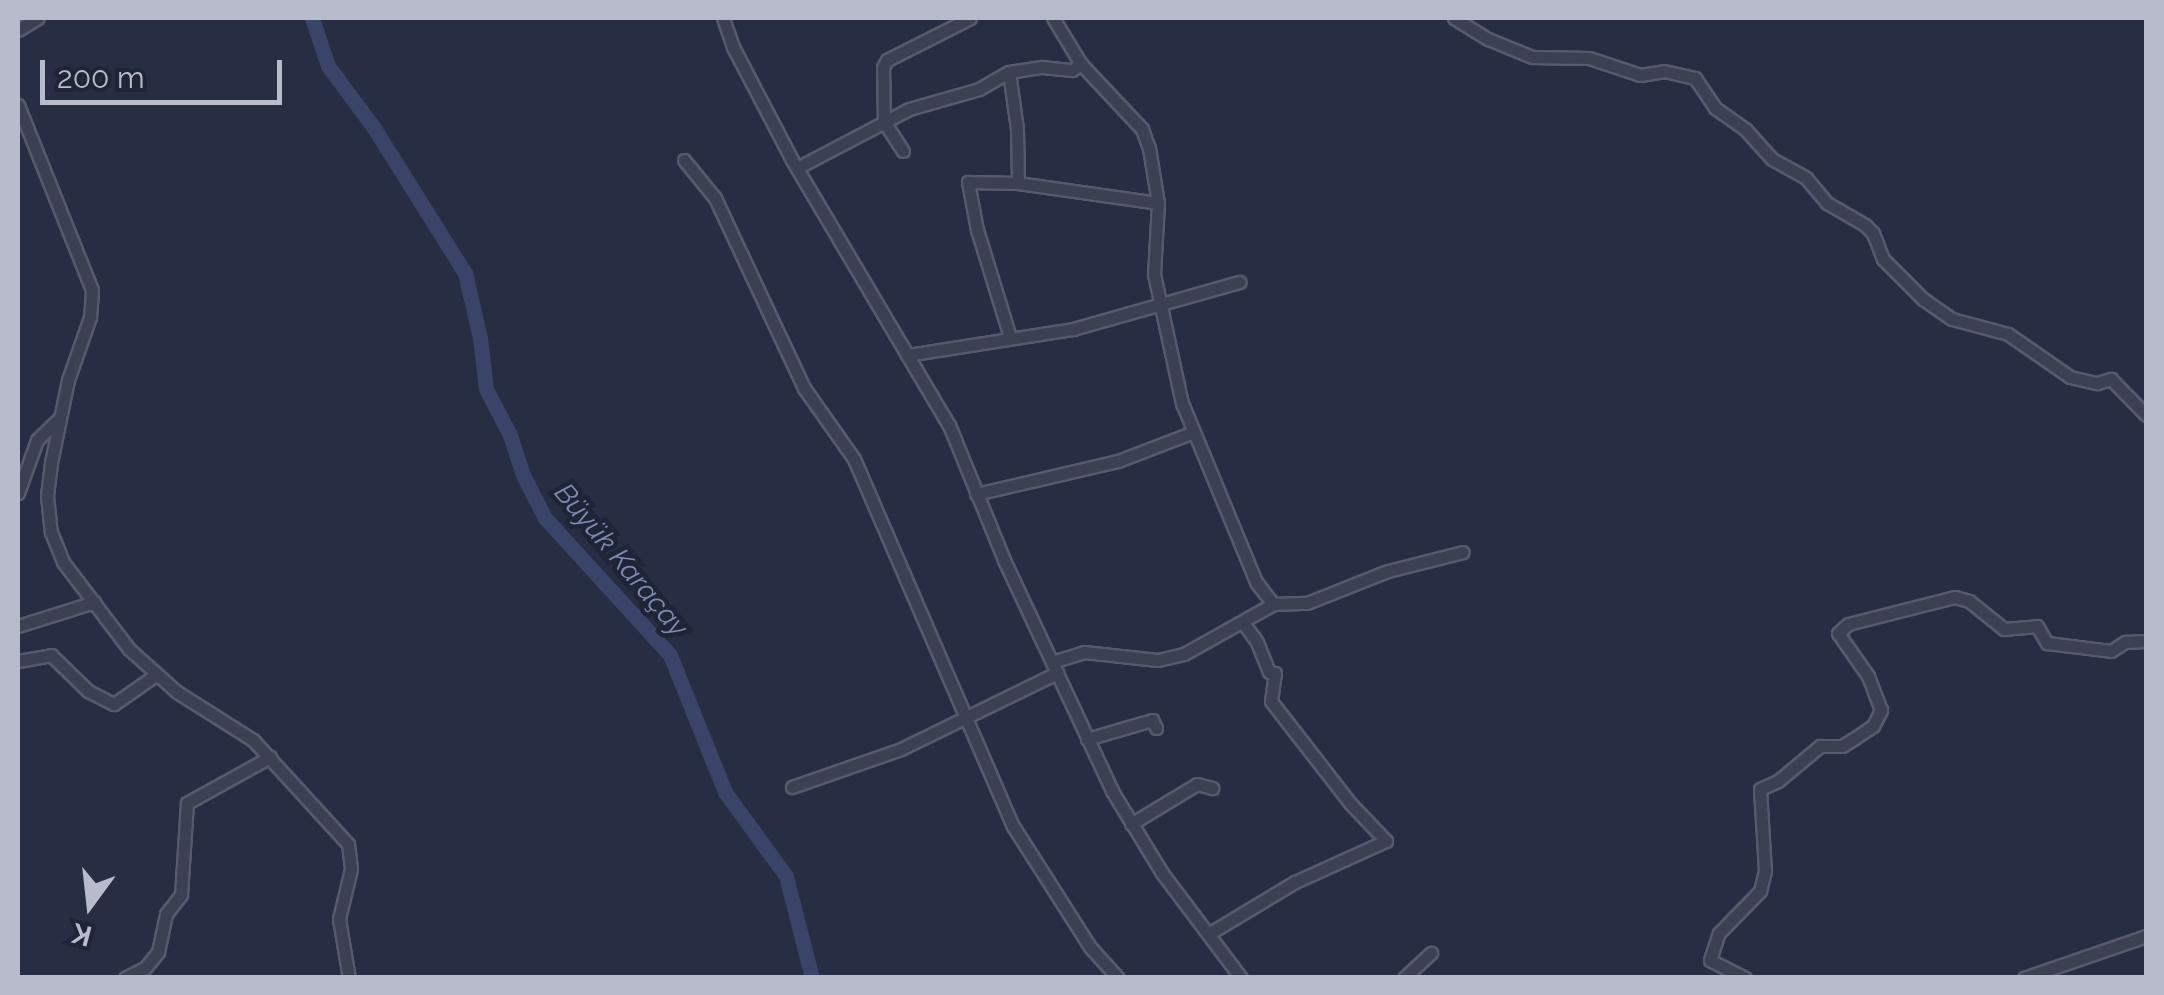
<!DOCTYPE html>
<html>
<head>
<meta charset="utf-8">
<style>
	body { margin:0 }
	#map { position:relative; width:2164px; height:995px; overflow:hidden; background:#272d42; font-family:Raleway,sans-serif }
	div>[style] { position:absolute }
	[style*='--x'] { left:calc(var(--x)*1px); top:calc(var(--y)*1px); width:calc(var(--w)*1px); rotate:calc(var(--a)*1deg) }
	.river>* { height:15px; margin:-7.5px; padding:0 7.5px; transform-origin:7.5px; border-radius:7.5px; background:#3a4469 }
	.roads { filter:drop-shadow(2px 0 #565a6c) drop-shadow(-2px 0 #565a6c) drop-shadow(0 2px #565a6c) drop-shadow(0 -2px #565a6c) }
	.minor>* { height:11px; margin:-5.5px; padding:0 5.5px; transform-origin:5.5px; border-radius:5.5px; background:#3b4052 }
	span { translate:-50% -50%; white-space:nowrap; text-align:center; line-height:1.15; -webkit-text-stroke:9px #1f2437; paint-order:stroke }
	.water-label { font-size:28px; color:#7f8bb2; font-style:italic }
	.frame { position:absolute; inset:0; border:20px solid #b8bbcc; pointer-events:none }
	.north { position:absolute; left:40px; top:855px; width:100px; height:100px; -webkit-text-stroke:8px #1f2437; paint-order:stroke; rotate:195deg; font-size:28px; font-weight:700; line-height:40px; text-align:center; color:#b8bbcc }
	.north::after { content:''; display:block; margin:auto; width:35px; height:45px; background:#b8bbcc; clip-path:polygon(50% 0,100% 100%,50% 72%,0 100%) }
	.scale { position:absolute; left:40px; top:60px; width:242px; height:45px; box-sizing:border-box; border:5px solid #b8bbcc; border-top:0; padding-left:12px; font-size:30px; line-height:35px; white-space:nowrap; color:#b8bbcc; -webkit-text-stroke:8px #1f2437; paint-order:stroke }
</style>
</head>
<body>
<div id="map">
	<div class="river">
		<div style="--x:312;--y:18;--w:51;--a:71.6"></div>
		<div style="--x:328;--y:66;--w:77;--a:53.4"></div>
		<div style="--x:374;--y:128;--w:171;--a:57.9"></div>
		<div style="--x:465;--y:273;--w:67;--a:77"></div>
		<div style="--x:480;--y:338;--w:51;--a:83.3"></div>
		<div style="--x:486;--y:389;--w:52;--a:62.4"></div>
		<div style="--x:510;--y:435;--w:42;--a:72"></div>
		<div style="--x:523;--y:475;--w:48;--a:62.9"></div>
		<div style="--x:545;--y:518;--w:185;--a:47.6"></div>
		<div style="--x:670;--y:655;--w:148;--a:68.1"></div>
		<div style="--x:725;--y:792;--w:104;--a:54"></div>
		<div style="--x:786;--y:876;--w:105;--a:75.7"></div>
	</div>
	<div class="roads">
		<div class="minor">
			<div style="--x:723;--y:18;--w:31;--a:71"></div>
			<div style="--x:733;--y:47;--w:127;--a:62.4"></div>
			<div style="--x:792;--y:160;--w:308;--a:59.4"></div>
			<div style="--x:949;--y:425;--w:146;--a:67.8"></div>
			<div style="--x:1004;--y:560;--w:255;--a:64.9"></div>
			<div style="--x:1112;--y:791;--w:96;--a:58.6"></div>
			<div style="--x:1162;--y:873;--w:131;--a:53"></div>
			<div style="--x:1053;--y:18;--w:54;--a:58.7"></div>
			<div style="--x:1081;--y:64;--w:89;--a:46.8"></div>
			<div style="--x:1142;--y:129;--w:20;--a:70"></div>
			<div style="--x:1149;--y:148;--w:56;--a:80.7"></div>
			<div style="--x:1158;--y:203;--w:71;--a:93.2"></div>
			<div style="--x:1154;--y:274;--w:132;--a:77.8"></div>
			<div style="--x:1182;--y:403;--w:194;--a:67.5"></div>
			<div style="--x:1256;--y:582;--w:28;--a:52"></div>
			<div style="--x:1454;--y:18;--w:40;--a:32"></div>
			<div style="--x:1488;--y:39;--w:48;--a:22.2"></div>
			<div style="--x:1532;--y:57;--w:57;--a:1"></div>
			<div style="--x:1589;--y:58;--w:54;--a:18.4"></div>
			<div style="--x:1640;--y:75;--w:24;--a:-9"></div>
			<div style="--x:1664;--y:71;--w:32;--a:13"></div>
			<div style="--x:1695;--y:78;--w:36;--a:56"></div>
			<div style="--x:1715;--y:108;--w:37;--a:35"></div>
			<div style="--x:1745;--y:129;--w:40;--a:48"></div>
			<div style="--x:1772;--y:159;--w:39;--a:29"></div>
			<div style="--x:1806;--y:178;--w:33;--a:50"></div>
			<div style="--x:1827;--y:203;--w:44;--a:30.1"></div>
			<div style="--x:1865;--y:225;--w:11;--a:45"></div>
			<div style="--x:1873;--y:233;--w:28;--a:69"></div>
			<div style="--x:1883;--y:259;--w:57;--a:45"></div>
			<div style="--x:1923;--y:299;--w:35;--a:35"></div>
			<div style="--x:1952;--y:319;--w:58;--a:15"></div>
			<div style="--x:2008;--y:334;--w:75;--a:34.7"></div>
			<div style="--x:2070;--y:377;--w:28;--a:13"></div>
			<div style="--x:2097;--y:383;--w:15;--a:-16"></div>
			<div style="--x:2111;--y:379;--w:50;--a:45.8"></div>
			<div style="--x:18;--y:30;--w:23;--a:-31"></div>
			<div style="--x:1009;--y:72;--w:58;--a:82"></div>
			<div style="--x:1017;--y:129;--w:54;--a:88.9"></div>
			<div style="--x:18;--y:105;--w:199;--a:68.2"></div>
			<div style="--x:92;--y:290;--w:27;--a:94"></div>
			<div style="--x:90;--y:317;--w:67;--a:109.2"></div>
			<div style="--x:68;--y:380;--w:85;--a:101.6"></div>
			<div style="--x:51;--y:463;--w:33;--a:97"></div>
			<div style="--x:47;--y:496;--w:36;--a:84"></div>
			<div style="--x:51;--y:532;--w:32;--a:68"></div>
			<div style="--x:63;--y:562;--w:109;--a:52.8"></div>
			<div style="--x:129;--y:649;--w:64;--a:41.9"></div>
			<div style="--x:177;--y:692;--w:90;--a:32.3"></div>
			<div style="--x:253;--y:740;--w:141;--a:47.6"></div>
			<div style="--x:348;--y:844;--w:25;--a:83"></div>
			<div style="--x:351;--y:869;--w:51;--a:103.5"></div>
			<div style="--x:339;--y:919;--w:60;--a:80.4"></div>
			<div style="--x:903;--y:151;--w:35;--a:-123"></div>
			<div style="--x:884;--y:122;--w:55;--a:-91"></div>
			<div style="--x:883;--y:67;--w:8;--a:-60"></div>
			<div style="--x:887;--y:60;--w:93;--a:-26.8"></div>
			<div style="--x:684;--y:160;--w:49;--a:50.8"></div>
			<div style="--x:715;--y:198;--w:210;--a:64.9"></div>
			<div style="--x:804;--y:388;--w:87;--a:54.8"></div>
			<div style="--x:854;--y:459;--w:400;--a:66.6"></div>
			<div style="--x:1013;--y:826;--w:143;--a:57.5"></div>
			<div style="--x:1090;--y:947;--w:42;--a:47.9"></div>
			<div style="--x:797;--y:168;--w:127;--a:-27.8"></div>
			<div style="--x:909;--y:109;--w:73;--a:-15.9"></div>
			<div style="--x:979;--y:89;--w:34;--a:-30"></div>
			<div style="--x:1009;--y:72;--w:33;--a:-9"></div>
			<div style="--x:1042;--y:67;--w:30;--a:6"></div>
			<div style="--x:1072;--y:70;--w:11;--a:-34"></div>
			<div style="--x:1010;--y:337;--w:112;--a:-107.1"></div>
			<div style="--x:977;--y:230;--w:49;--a:-100.6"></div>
			<div style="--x:968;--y:182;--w:50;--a:1.1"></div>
			<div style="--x:1018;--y:183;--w:141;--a:8.1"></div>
			<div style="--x:907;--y:355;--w:168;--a:-8.9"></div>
			<div style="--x:1073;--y:329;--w:173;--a:-15.8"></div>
			<div style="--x:18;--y:493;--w:56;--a:-70.3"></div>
			<div style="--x:37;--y:440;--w:32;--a:-44"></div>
			<div style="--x:976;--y:494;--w:146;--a:-13.1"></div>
			<div style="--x:1118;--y:461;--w:78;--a:-21"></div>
			<div style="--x:18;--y:626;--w:80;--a:-17.5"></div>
			<div style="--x:18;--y:661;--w:34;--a:-10"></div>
			<div style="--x:51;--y:655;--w:52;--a:44.2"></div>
			<div style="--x:88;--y:691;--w:29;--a:27"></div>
			<div style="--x:114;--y:704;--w:52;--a:-34.9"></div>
			<div style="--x:1052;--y:662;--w:34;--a:-17"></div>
			<div style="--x:1084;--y:652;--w:74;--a:6.2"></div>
			<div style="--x:1158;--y:660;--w:27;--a:-13"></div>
			<div style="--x:1184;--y:654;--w:102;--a:-29.3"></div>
			<div style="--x:1273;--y:604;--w:34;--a:-2"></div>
			<div style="--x:1307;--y:603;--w:87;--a:-21.6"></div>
			<div style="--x:1388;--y:571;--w:77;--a:-14.2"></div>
			<div style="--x:1087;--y:739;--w:68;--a:-16.3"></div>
			<div style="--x:1152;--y:720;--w:9;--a:63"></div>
			<div style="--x:792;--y:787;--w:115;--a:-19.2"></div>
			<div style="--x:901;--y:749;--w:174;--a:-26"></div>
			<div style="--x:1131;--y:824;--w:77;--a:-31.2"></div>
			<div style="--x:1197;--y:784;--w:16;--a:15"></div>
			<div style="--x:1210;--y:933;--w:99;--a:-31"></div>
			<div style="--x:1295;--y:882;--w:100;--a:-24.3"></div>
			<div style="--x:1386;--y:841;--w:52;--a:-133.5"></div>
			<div style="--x:1350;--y:803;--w:129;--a:-127.8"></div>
			<div style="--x:1271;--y:701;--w:28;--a:-82"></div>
			<div style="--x:1275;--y:673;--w:6;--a:-171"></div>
			<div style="--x:1269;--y:672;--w:32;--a:-112"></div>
			<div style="--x:1257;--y:642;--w:24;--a:-126"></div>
			<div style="--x:125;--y:978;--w:22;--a:-27"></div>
			<div style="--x:145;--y:968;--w:21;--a:-51"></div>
			<div style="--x:158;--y:952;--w:39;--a:-78"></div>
			<div style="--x:166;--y:914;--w:24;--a:-52"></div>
			<div style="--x:181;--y:895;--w:92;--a:-86.3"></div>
			<div style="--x:187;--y:803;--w:95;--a:-29"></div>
			<div style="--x:1404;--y:978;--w:37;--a:-43"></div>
			<div style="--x:1745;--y:978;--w:39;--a:-153"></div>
			<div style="--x:1710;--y:960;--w:28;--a:-72"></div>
			<div style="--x:1719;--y:933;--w:59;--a:-45.7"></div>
			<div style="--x:1760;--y:891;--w:21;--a:-76"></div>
			<div style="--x:1765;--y:871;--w:82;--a:-93.5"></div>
			<div style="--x:1760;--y:789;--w:20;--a:-24"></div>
			<div style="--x:1778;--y:781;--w:55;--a:-39.8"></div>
			<div style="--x:1820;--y:746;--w:22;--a:0"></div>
			<div style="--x:1842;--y:746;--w:12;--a:-31"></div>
			<div style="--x:1852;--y:740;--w:25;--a:-34"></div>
			<div style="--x:1873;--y:726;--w:18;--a:-63"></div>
			<div style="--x:1881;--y:710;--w:36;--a:-111"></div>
			<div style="--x:1868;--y:676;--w:52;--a:-124.9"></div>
			<div style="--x:1838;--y:633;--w:13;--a:-42"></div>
			<div style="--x:1848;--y:624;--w:110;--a:-14.2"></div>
			<div style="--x:1955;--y:597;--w:15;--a:16"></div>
			<div style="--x:1969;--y:601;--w:45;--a:38.7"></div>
			<div style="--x:2004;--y:629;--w:33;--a:-5"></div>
			<div style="--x:2037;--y:626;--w:20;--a:60"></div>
			<div style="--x:2047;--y:643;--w:64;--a:7.1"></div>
			<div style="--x:2111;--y:651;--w:17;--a:-33"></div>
			<div style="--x:2125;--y:642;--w:21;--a:-3"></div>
			<div style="--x:2024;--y:978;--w:129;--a:-19"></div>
		</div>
	</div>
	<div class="water-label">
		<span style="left:621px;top:560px;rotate:50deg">Büyük Karaçay</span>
	</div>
	<div class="frame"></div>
	<div class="north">K</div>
	<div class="scale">200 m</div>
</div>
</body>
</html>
